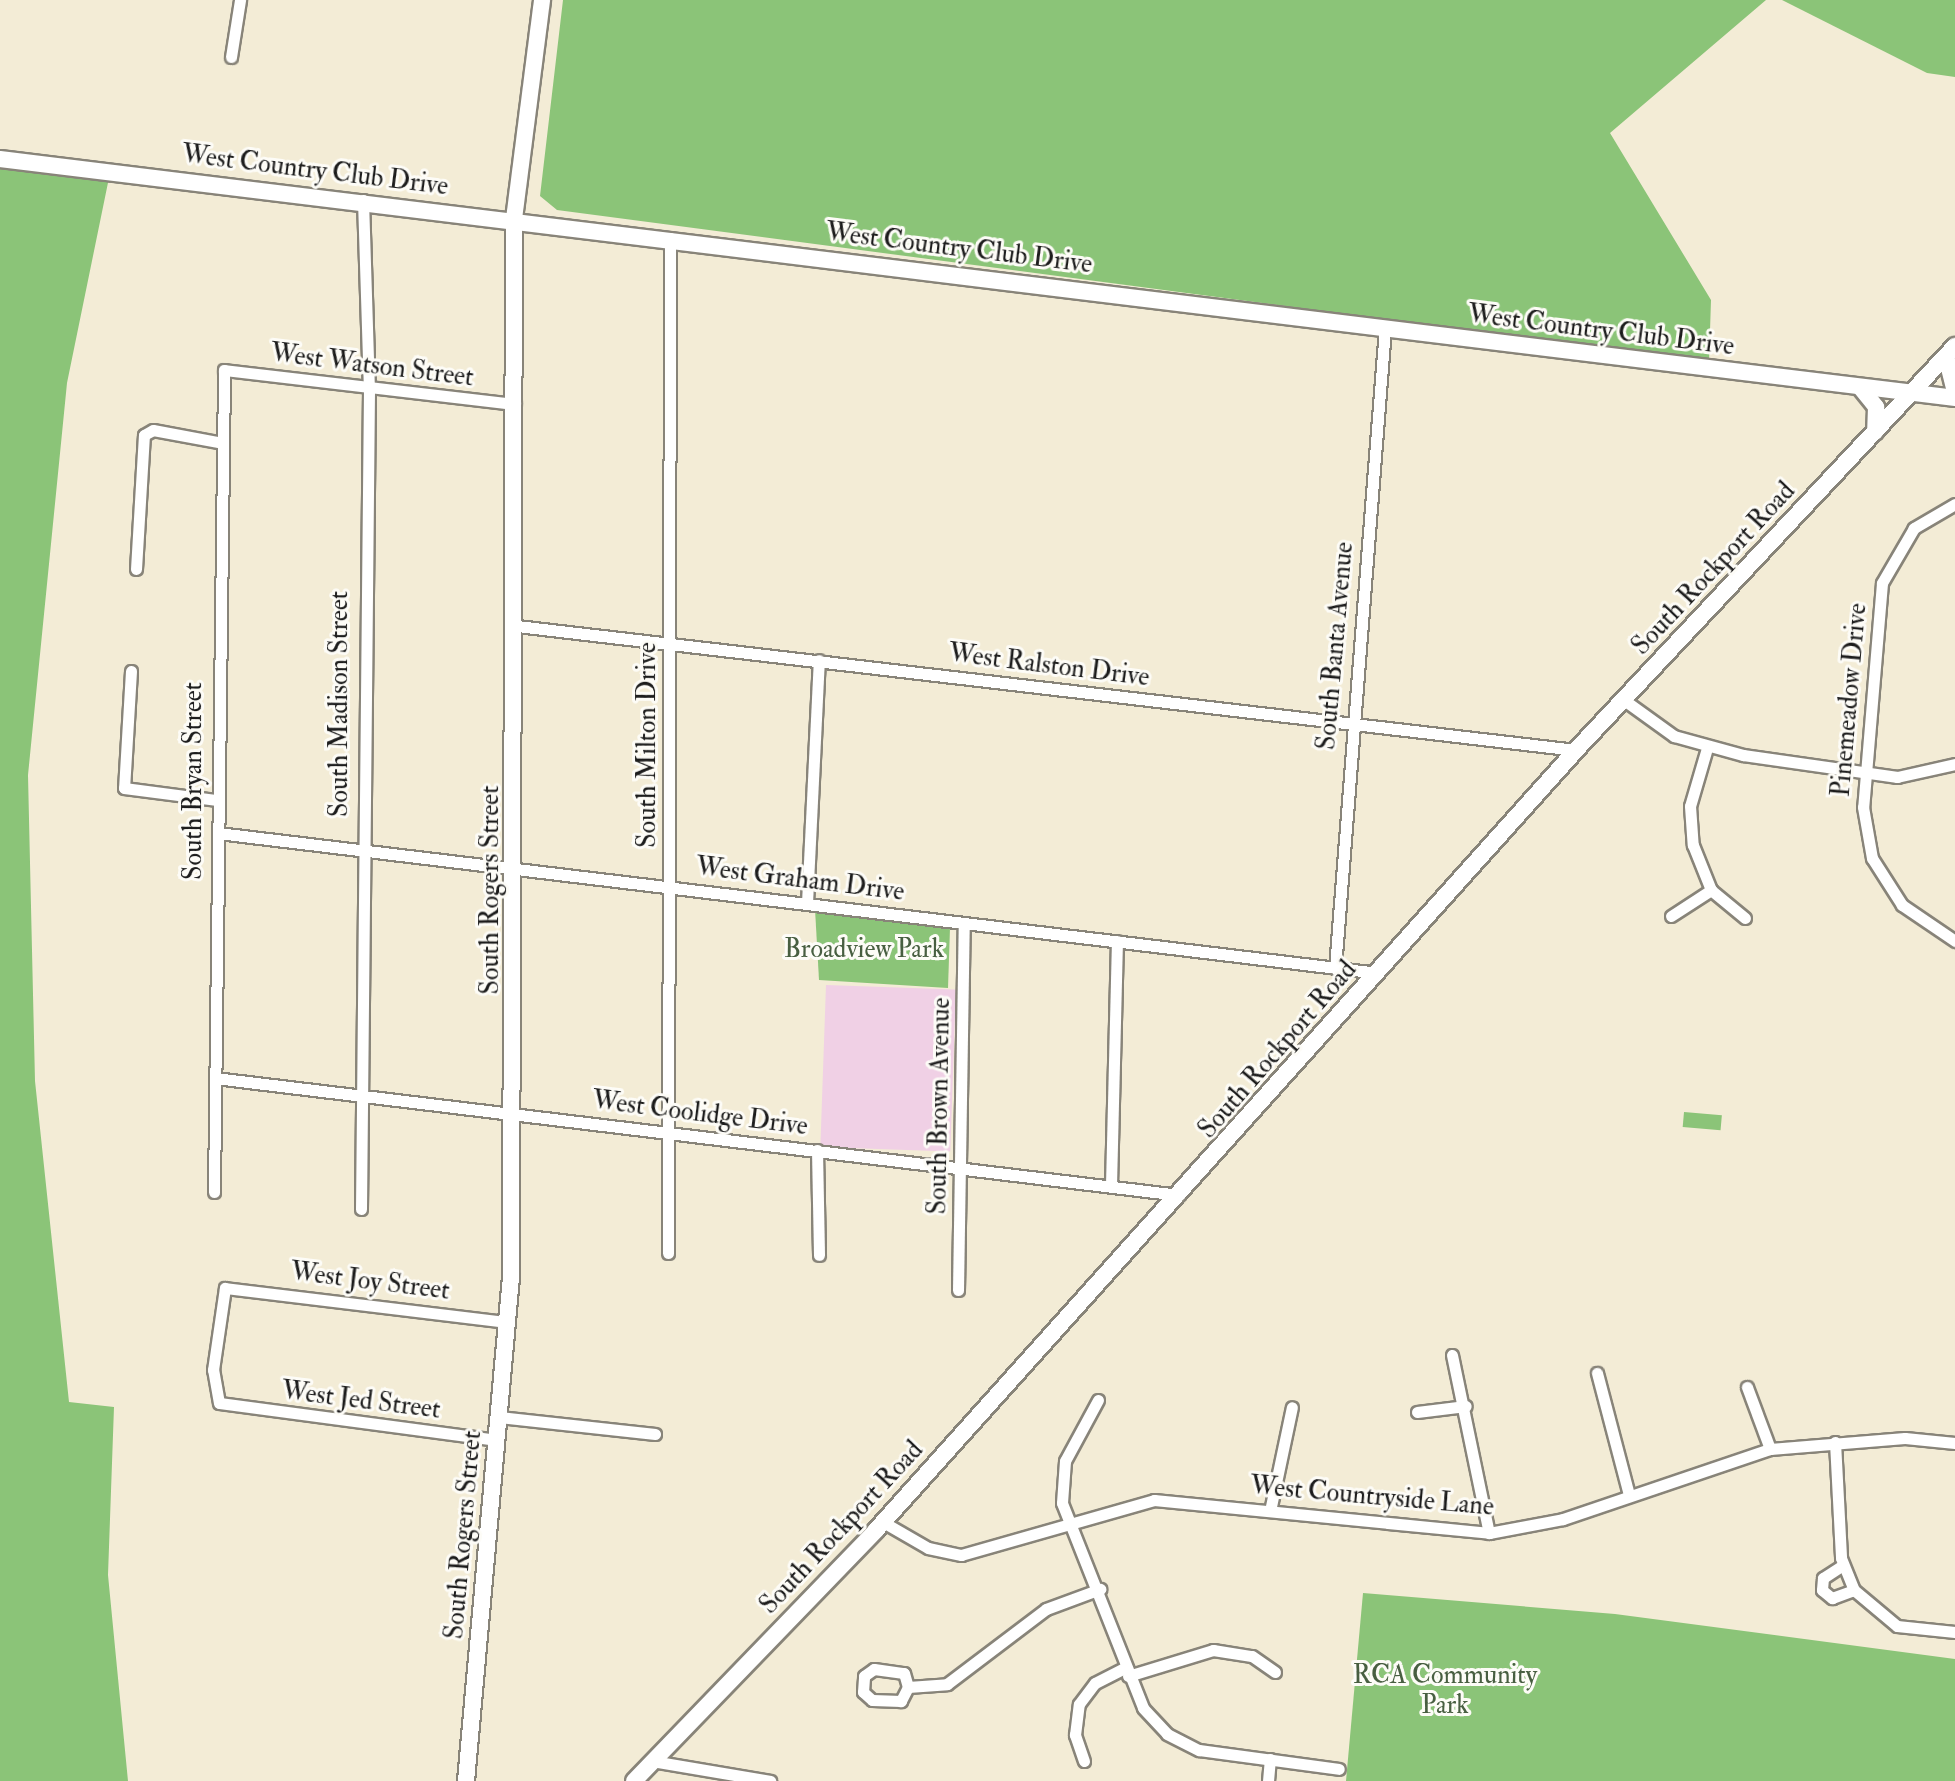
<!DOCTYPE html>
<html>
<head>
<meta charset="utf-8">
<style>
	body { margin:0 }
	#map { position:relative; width:1955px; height:1781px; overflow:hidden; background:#f3ecd6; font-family:"IM FELL Double Pica",serif }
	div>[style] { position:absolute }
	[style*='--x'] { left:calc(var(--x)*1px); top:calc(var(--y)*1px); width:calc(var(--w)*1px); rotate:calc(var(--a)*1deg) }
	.built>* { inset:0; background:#f0d0e5; transform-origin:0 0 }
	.green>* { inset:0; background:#8bc478; transform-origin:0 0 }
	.roads { filter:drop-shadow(2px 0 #888479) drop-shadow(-2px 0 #888479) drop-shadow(0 2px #888479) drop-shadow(0 -2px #888479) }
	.street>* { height:11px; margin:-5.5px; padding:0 5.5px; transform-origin:5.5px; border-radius:5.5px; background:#fff }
	.secondary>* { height:16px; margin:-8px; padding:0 8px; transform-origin:8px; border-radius:8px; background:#fff }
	span { translate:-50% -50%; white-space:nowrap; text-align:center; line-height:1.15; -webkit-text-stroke:6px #fdfcf7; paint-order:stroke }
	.street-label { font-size:26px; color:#1c1c1c }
	.park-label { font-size:26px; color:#485f41 }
</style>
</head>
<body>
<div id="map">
	<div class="built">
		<div style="left:826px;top:985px;width:130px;height:162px;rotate:2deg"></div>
	</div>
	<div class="green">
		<div style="clip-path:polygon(563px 0,1766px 0,1610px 133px,1711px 300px,1709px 362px,557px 210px,540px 196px)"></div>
		<div style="clip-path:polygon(1782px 0,1955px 0,1955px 77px,1927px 73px)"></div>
		<div style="clip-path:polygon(0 159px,111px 168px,67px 383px,28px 775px,35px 1081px,69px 1402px,114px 1407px,108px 1575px,128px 1781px,0 1781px)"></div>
		<div style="clip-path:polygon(815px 909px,950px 928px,948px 988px,819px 980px)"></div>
		<div style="left:1684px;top:1112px;width:38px;height:15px;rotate:5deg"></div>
		<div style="clip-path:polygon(1363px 1593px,1615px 1614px,1955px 1659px,1955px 1781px,1346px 1781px)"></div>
	</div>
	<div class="roads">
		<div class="street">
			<div style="--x:231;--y:57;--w:58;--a:-81"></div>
			<div style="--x:1955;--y:504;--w:48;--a:149.7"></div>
			<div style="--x:1914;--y:528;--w:64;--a:120.2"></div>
			<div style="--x:1882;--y:583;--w:225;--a:94.8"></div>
			<div style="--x:1863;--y:807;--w:52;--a:80"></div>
			<div style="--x:1872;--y:858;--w:56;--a:57.4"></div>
			<div style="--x:1902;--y:905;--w:64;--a:34.2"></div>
			<div style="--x:136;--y:569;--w:134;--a:-86.6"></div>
			<div style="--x:144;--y:435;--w:10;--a:-29"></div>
			<div style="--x:153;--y:430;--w:65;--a:10.6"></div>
			<div style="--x:517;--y:626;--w:1066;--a:6.68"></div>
			<div style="--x:131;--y:671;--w:117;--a:93.4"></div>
			<div style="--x:124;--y:788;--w:94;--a:7.4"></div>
			<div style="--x:1624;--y:700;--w:62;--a:35.8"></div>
			<div style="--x:1674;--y:736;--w:72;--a:15.4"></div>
			<div style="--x:1743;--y:755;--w:156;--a:8.1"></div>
			<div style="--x:1897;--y:777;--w:59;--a:-12.6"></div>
			<div style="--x:1707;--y:748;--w:60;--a:106.3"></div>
			<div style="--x:1690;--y:806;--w:39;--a:86"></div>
			<div style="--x:1693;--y:845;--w:48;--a:68.2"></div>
			<div style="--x:1711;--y:890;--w:44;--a:39.5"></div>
			<div style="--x:218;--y:833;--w:1168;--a:6.88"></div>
			<div style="--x:807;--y:903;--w:243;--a:-87.2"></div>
			<div style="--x:1671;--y:916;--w:48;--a:-33"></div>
			<div style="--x:1335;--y:968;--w:642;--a:-85.53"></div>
			<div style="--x:215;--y:1078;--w:971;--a:6.92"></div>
			<div style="--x:817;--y:1150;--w:105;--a:88.9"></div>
			<div style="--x:1111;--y:1185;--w:244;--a:-88.6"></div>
			<div style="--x:214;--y:1192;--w:822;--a:-89.3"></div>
			<div style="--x:224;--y:370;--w:293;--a:6.7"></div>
			<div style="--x:361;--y:1209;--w:818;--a:-89.44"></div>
			<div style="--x:369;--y:391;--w:191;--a:-91.8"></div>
			<div style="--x:668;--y:1253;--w:1015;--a:-89.89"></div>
			<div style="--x:958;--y:1290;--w:367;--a:-89.1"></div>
			<div style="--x:1452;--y:1355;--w:182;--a:78.3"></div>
			<div style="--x:1597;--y:1373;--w:126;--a:75.3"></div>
			<div style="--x:1747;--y:1387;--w:66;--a:69.6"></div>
			<div style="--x:1098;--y:1400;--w:69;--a:118.4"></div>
			<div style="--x:1065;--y:1461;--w:42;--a:94.1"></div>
			<div style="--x:1062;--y:1503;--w:220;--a:68.4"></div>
			<div style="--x:1143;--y:1708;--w:35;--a:47"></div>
			<div style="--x:1167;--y:1734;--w:36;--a:27"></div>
			<div style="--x:1199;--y:1750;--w:141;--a:7.7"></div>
			<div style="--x:1417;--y:1412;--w:49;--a:-7"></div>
			<div style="--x:499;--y:1417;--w:157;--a:6.2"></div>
			<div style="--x:497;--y:1440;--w:280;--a:-172.4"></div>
			<div style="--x:219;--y:1403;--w:34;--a:-100"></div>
			<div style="--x:213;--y:1370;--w:83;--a:-81.7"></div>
			<div style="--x:225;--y:1288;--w:285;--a:6.9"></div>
			<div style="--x:1835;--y:1442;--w:116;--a:87"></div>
			<div style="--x:1841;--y:1558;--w:35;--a:68"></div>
			<div style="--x:1854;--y:1590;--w:56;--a:39.9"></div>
			<div style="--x:1897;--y:1626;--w:58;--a:5.9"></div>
			<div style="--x:1270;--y:1511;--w:106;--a:-78.1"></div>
			<div style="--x:883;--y:1522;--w:52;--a:30"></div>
			<div style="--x:928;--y:1548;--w:34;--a:12"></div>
			<div style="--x:961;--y:1555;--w:201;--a:-15.9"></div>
			<div style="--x:1154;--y:1500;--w:337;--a:5.6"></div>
			<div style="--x:1489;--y:1533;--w:75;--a:-10.7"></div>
			<div style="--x:1563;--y:1519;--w:219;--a:-18.7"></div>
			<div style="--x:1770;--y:1449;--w:135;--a:-4.7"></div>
			<div style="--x:1905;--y:1438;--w:50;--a:5.7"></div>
			<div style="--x:1843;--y:1565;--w:24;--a:147"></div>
			<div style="--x:1823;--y:1578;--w:12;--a:95"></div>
			<div style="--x:1822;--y:1590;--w:13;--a:39"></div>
			<div style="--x:1832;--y:1598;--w:23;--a:-20"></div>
			<div style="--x:1128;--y:1676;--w:89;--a:-17"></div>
			<div style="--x:1213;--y:1650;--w:39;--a:9"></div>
			<div style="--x:1252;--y:1656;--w:28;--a:35"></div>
			<div style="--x:908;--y:1687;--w:16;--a:117"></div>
			<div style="--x:901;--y:1701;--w:29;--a:-178"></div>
			<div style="--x:872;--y:1700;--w:12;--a:-138"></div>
			<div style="--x:863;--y:1692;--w:16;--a:-86"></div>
			<div style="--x:864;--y:1676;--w:12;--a:-35"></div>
			<div style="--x:874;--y:1669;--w:30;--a:8"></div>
			<div style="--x:904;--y:1673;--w:15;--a:74"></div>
			<div style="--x:908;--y:1687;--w:39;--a:-4"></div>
			<div style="--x:947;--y:1684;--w:124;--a:-37.1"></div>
			<div style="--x:1046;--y:1609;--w:58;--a:-20.3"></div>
			<div style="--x:652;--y:1761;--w:120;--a:9.6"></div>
			<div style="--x:1084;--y:1761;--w:28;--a:-109"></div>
			<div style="--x:1075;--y:1735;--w:31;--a:-83"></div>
			<div style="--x:1079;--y:1704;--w:26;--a:-53"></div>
			<div style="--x:1095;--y:1683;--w:33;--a:-27"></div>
			<div style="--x:1268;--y:1781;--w:22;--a:-85"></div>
		</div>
		<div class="secondary">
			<div style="--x:0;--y:159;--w:1970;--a:6.97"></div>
			<div style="--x:1946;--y:356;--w:37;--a:76"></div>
			<div style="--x:1860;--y:387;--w:26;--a:51"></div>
			<div style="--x:1876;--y:407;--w:25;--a:92"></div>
			<div style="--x:466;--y:1781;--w:506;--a:-84.9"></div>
			<div style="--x:511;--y:1277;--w:1058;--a:-89.84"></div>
			<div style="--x:514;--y:219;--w:221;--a:-82.7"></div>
			<div style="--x:634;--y:1781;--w:349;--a:-46"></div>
			<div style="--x:876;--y:1530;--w:1048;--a:-48.09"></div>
			<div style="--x:1576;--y:750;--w:554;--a:-46.83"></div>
		</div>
	</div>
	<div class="street-label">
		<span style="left:315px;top:171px;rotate:7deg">West Country Club Drive</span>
		<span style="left:959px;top:249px;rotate:7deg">West Country Club Drive</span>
		<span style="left:1601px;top:331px;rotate:7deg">West Country Club Drive</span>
		<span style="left:372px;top:366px;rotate:7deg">West Watson Street</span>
		<span style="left:1714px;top:569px;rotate:-47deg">South Rockport Road</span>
		<span style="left:1336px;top:646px;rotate:-85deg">South Banta Avenue</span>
		<span style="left:1049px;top:666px;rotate:7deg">West Ralston Drive</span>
		<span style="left:1850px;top:700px;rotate:-85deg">Pinemeadow Drive</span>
		<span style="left:340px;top:704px;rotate:-90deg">South Madison Street</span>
		<span style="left:648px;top:745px;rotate:-90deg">South Milton Drive</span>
		<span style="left:194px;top:781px;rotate:-90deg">South Bryan Street</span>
		<span style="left:800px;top:880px;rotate:7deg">West Graham Drive</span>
		<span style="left:491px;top:890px;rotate:-90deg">South Rogers Street</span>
		<span style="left:1278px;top:1050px;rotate:-49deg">South Rockport Road</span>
		<span style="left:940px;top:1106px;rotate:-89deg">South Brown Avenue</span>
		<span style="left:700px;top:1114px;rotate:7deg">West Coolidge Drive</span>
		<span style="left:370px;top:1282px;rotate:7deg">West Joy Street</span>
		<span style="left:361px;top:1401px;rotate:7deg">West Jed Street</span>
		<span style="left:1372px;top:1497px;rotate:5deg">West Countryside Lane</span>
		<span style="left:842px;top:1528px;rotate:-47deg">South Rockport Road</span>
		<span style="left:464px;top:1535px;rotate:-85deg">South Rogers Street</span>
	</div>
	<div class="park-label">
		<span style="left:864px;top:950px">Broadview Park</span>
		<span style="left:1445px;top:1691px">RCA Community<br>Park</span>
	</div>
</div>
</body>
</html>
